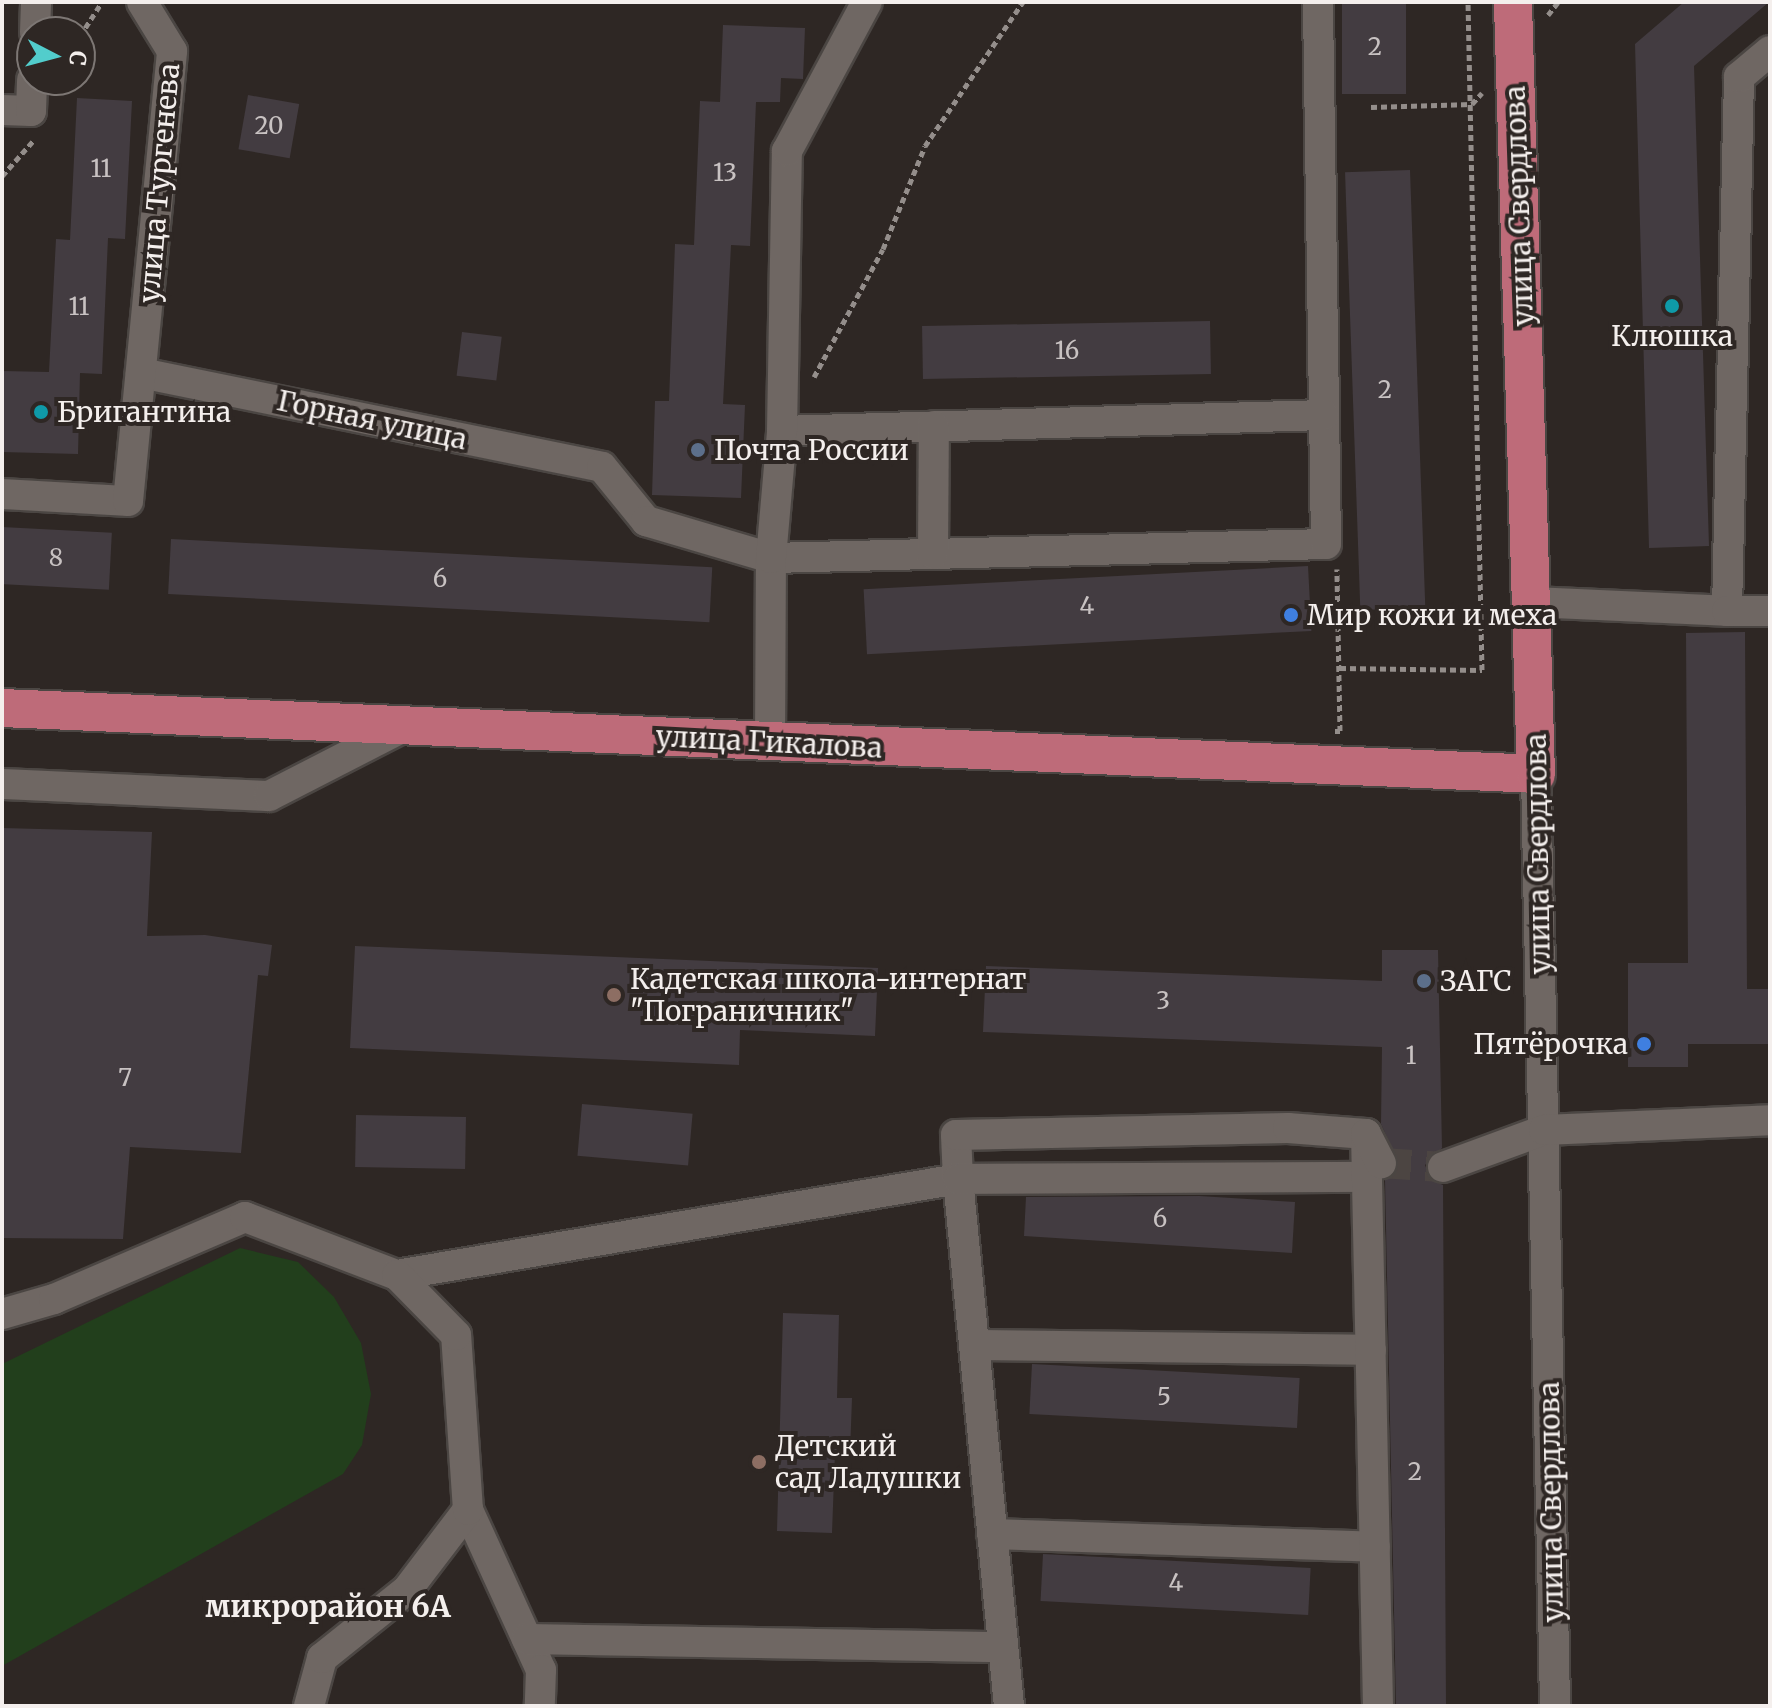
<!DOCTYPE html>
<html>
<head>
<meta charset="utf-8">
<style>
	body { margin:0 }
	#map { position:relative; width:1772px; height:1708px; overflow:hidden; background:#2e2724; font-family:Merriweather,serif }
	div>[style] { position:absolute }
	[style*='--x'] { left:calc(var(--x)*1px); top:calc(var(--y)*1px); width:calc(var(--w)*1px); rotate:calc(var(--a)*1deg) }
	.green>* { inset:0; background:#223f1c }
	.building>* { inset:0; background:#433c41; transform-origin:0 0 }
	.minor-tunnel>* { height:30px; margin-top:-15px; transform-origin:0; background:repeating-linear-gradient(90deg,#4c4542 0 30px,transparent 0 45px) }
	.path>* { height:5px; margin-top:-2.5px; transform-origin:0; background:repeating-linear-gradient(90deg,#948e8b 0 6px,transparent 0 10px) }
	.roads { filter:drop-shadow(2px 0 #4b4643) drop-shadow(-2px 0 #4b4643) drop-shadow(0 2px #4b4643) drop-shadow(0 -2px #4b4643) }
	.minor>* { height:30px; margin:-15px; padding:0 15px; transform-origin:15px; border-radius:15px; background:#6f6763 }
	.major>* { height:38px; margin:-19px; padding:0 19px; transform-origin:19px; border-radius:19px; background:#be6b79 }
	.dots>* { width:22px; height:22px; translate:-50% -50%; box-sizing:border-box; border:4px solid #2e2724; border-radius:50% }
	span { translate:-50% -50%; white-space:nowrap; text-align:center; line-height:1.15; -webkit-text-stroke:8px #2e2724; paint-order:stroke }
	.number-label { font-size:24px; color:#c8c2c2 }
	.number-label span { -webkit-text-stroke-width:0 }
	.street-label { font-size:28px; color:#f4efed }
	.poi-label { font-size:28px; color:#f4efed }
	.left { translate:0 -50%; text-align:left }
	.right { translate:-100% -50%; text-align:right }
	.neighbourhood-label { font-size:30px; color:#f4efed; font-weight:700 }
	.frame { position:absolute; inset:0; border:4px solid #f4efed; pointer-events:none }
	.north { position:absolute; left:16px; top:16px; width:80px; height:80px; box-sizing:border-box; background:#2e2724; border:2px solid #7d7774; border-radius:50%; rotate:96deg; font-size:22px; font-weight:700; line-height:32px; text-align:center; color:#f4efed }
	.north::after { content:''; display:block; margin:auto; width:28px; height:36px; background:#52cdcc; clip-path:polygon(50% 0,100% 100%,50% 72%,0 100%) }
</style>
</head>
<body>
<div id="map">
	<div class="green">
		<div style="clip-path:polygon(240px 1248px,298px 1262px,334px 1297px,361px 1343px,371px 1394px,362px 1445px,343px 1474px,2px 1666px,2px 1364px)"></div>
	</div>
	<div class="building">
		<div style="left:1342px;top:2px;width:64px;height:92px"></div>
		<div style="clip-path:polygon(1684px 2px,1769px 2px,1694px 66px,1709px 546px,1649px 548px,1635px 44px)"></div>
		<div style="clip-path:polygon(723px 25px,805px 28px,803px 79px,781px 78px,780px 102px,756px 102px,750px 246px,731px 245px,723px 404px,745px 405px,741px 498px,652px 495px,655px 401px,669px 401px,675px 244px,694px 245px,700px 101px,720px 102px)"></div>
		<div style="left:248px;top:95px;width:52px;height:55px;rotate:10deg"></div>
		<div style="clip-path:polygon(77px 98px,132px 101px,125px 239px,108px 238px,102px 374px,80px 373px,78px 454px,2px 452px,2px 371px,49px 372px,56px 239px,70px 240px)"></div>
		<div style="left:1410px;top:170px;width:438px;height:65px;rotate:88deg"></div>
		<div style="left:1210px;top:321px;width:53px;height:288px;rotate:89deg"></div>
		<div style="left:462px;top:332px;width:40px;height:44px;rotate:7deg"></div>
		<div style="left:2px;top:527px;width:110px;height:57px;rotate:3deg"></div>
		<div style="left:171px;top:539px;width:542px;height:55px;rotate:3deg"></div>
		<div style="left:1308px;top:566px;width:65px;height:445px;rotate:87deg"></div>
		<div style="clip-path:polygon(1745px 632px,1747px 989px,1770px 989px,1770px 1044px,1688px 1044px,1688px 1067px,1628px 1067px,1628px 963px,1688px 963px,1686px 633px)"></div>
		<div style="clip-path:polygon(2px 828px,152px 832px,147px 936px,205px 935px,272px 945px,268px 976px,258px 975px,241px 1153px,130px 1147px,123px 1239px,2px 1238px)"></div>
		<div style="clip-path:polygon(355px 946px,878px 968px,875px 1036px,740px 1030px,739px 1065px,350px 1048px)"></div>
		<div style="clip-path:polygon(1382px 950px,1438px 950px,1442px 1148px,1425px 1165px,1431px 1180px,1443px 1185px,1446px 1706px,1396px 1706px,1385px 1180px,1399px 1163px,1381px 1124px,1382px 1047px,983px 1032px,986px 966px,1382px 981px)"></div>
		<div style="left:582px;top:1104px;width:111px;height:52px;rotate:5deg"></div>
		<div style="left:356px;top:1115px;width:110px;height:52px;rotate:1deg"></div>
		<div style="clip-path:polygon(1199px 1196px,1295px 1202px,1292px 1253px,1024px 1236px,1026px 1197px)"></div>
		<div style="clip-path:polygon(783px 1313px,839px 1315px,837px 1398px,852px 1398px,850px 1453px,835px 1452px,832px 1533px,777px 1531px)"></div>
		<div style="left:1032px;top:1364px;width:268px;height:50px;rotate:3deg"></div>
		<div style="left:1043px;top:1554px;width:268px;height:47px;rotate:3deg"></div>
	</div>
	<div class="minor-tunnel">
		<div style="--x:1381;--y:1163;--w:62;--a:3.7"></div>
	</div>
	<div class="path">
		<div style="--x:1548;--y:15;--w:16;--a:-52"></div>
		<div style="--x:80;--y:36;--w:40;--a:-57.1"></div>
		<div style="--x:1371;--y:107;--w:101;--a:-1.7"></div>
		<div style="--x:1472;--y:104;--w:15;--a:-48"></div>
		<div style="--x:2;--y:176;--w:47;--a:-48.5"></div>
		<div style="--x:814;--y:377;--w:145;--a:-61.7"></div>
		<div style="--x:883;--y:249;--w:111;--a:-67.8"></div>
		<div style="--x:925;--y:146;--w:174;--a:-55.8"></div>
		<div style="--x:1340;--y:668;--w:142;--a:0.8"></div>
		<div style="--x:1482;--y:670;--w:668;--a:-91.2"></div>
		<div style="--x:1335;--y:731;--w:5;--a:0"></div>
		<div style="--x:1340;--y:731;--w:162;--a:-91.1"></div>
	</div>
	<div class="roads">
		<div class="minor">
			<div style="--x:35;--y:32;--w:30;--a:-88"></div>
			<div style="--x:2;--y:110;--w:29;--a:2"></div>
			<div style="--x:31;--y:111;--w:31;--a:-88"></div>
			<div style="--x:141;--y:373;--w:470;--a:11.5"></div>
			<div style="--x:602;--y:467;--w:70;--a:50.8"></div>
			<div style="--x:646;--y:521;--w:130;--a:16.5"></div>
			<div style="--x:771;--y:558;--w:555;--a:-1.44"></div>
			<div style="--x:1326;--y:544;--w:542;--a:-90.85"></div>
			<div style="--x:782;--y:431;--w:542;--a:-1.69"></div>
			<div style="--x:2;--y:494;--w:126;--a:3.2"></div>
			<div style="--x:128;--y:501;--w:452;--a:-84.4"></div>
			<div style="--x:172;--y:51;--w:57;--a:-121.5"></div>
			<div style="--x:933;--y:554;--w:128;--a:-89.6"></div>
			<div style="--x:1531;--y:602;--w:196;--a:2.6"></div>
			<div style="--x:1727;--y:611;--w:534;--a:-88.71"></div>
			<div style="--x:1739;--y:77;--w:40;--a:-40"></div>
			<div style="--x:1727;--y:611;--w:43;--a:0"></div>
			<div style="--x:770;--y:742;--w:184;--a:-89.7"></div>
			<div style="--x:771;--y:558;--w:127;--a:-85"></div>
			<div style="--x:782;--y:431;--w:280;--a:-89"></div>
			<div style="--x:787;--y:151;--w:169;--a:-61.8"></div>
			<div style="--x:1536;--y:774;--w:932;--a:88.83"></div>
			<div style="--x:2;--y:784;--w:267;--a:2.6"></div>
			<div style="--x:269;--y:796;--w:155;--a:-27.2"></div>
			<div style="--x:1443;--y:1167;--w:108;--a:-20.1"></div>
			<div style="--x:1544;--y:1130;--w:226;--a:-2.5"></div>
			<div style="--x:2;--y:1314;--w:54;--a:-16.1"></div>
			<div style="--x:54;--y:1299;--w:208;--a:-23.2"></div>
			<div style="--x:245;--y:1217;--w:163;--a:20.9"></div>
			<div style="--x:397;--y:1275;--w:569;--a:-9.71"></div>
			<div style="--x:958;--y:1179;--w:44;--a:-92.6"></div>
			<div style="--x:956;--y:1135;--w:332;--a:-1.2"></div>
			<div style="--x:1288;--y:1128;--w:78;--a:4.4"></div>
			<div style="--x:974;--y:1345;--w:397;--a:0.7"></div>
			<div style="--x:468;--y:1510;--w:176;--a:65.5"></div>
			<div style="--x:541;--y:1670;--w:36;--a:92"></div>
			<div style="--x:992;--y:1534;--w:383;--a:1.9"></div>
			<div style="--x:527;--y:1639;--w:476;--a:1"></div>
			<div style="--x:309;--y:1706;--w:50;--a:-74.8"></div>
			<div style="--x:322;--y:1658;--w:109;--a:-38.7"></div>
			<div style="--x:407;--y:1590;--w:101;--a:-52.7"></div>
			<div style="--x:468;--y:1510;--w:175;--a:-93.9"></div>
			<div style="--x:456;--y:1335;--w:84;--a:-134.5"></div>
			<div style="--x:1009;--y:1706;--w:529;--a:-95.53"></div>
			<div style="--x:958;--y:1179;--w:409;--a:-0.3"></div>
			<div style="--x:1378;--y:1706;--w:572;--a:-91.2"></div>
			<div style="--x:1366;--y:1134;--w:33;--a:63"></div>
		</div>
		<div class="major">
			<div style="--x:2;--y:708;--w:1535;--a:2.46"></div>
			<div style="--x:1536;--y:774;--w:772;--a:-91.71"></div>
		</div>
	</div>
	<div class="dots">
		<div style="left:1672px;top:306px;background:#0f9aa8"></div>
		<div style="left:41px;top:412px;background:#0f9aa8"></div>
		<div style="left:698px;top:450px;background:#5c6f8a"></div>
		<div style="left:1291px;top:615px;background:#3f7fe0"></div>
		<div style="left:1424px;top:981px;background:#5c6f8a"></div>
		<div style="left:614px;top:995px;background:#8d6e63"></div>
		<div style="left:1644px;top:1044px;background:#3f7fe0"></div>
		<div style="left:759px;top:1462px;background:#8d6e63"></div>
	</div>
	<div class="number-label">
		<span style="left:1375px;top:47px">2</span>
		<span style="left:269px;top:126px">20</span>
		<span style="left:101px;top:169px">11</span>
		<span style="left:725px;top:173px">13</span>
		<span style="left:79px;top:307px">11</span>
		<span style="left:1067px;top:351px">16</span>
		<span style="left:1385px;top:390px">2</span>
		<span style="left:56px;top:558px">8</span>
		<span style="left:440px;top:579px">6</span>
		<span style="left:1087px;top:606px">4</span>
		<span style="left:1163px;top:1001px">3</span>
		<span style="left:1411px;top:1056px">1</span>
		<span style="left:125px;top:1078px">7</span>
		<span style="left:1160px;top:1219px">6</span>
		<span style="left:1164px;top:1397px">5</span>
		<span style="left:1415px;top:1472px">2</span>
		<span style="left:1176px;top:1583px">4</span>
	</div>
	<div class="street-label">
		<span style="left:159px;top:183px;rotate:-85deg">улица Тургенева</span>
		<span style="left:1519px;top:206px;rotate:-92deg">улица Свердлова</span>
		<span style="left:372px;top:420px;rotate:12deg">Горная улица</span>
		<span style="left:769px;top:742px;rotate:3deg">улица Гикалова</span>
		<span style="left:1538px;top:854px;rotate:-91deg">улица Свердлова</span>
		<span style="left:1551px;top:1502px;rotate:-91deg">улица Свердлова</span>
	</div>
	<div class="poi-label">
		<span style="left:1672px;top:336px">Клюшка</span>
		<span class="left" style="left:57px;top:412px">Бригантина</span>
		<span class="left" style="left:714px;top:450px">Почта России</span>
		<span class="left" style="left:1307px;top:615px">Мир кожи и меха</span>
		<span class="left" style="left:630px;top:995px">Кадетская школа-интернат<br>"Пограничник"</span>
		<span class="left" style="left:1440px;top:981px">ЗАГС</span>
		<span class="right" style="left:1628px;top:1044px">Пятёрочка</span>
		<span class="left" style="left:775px;top:1462px">Детский<br>сад Ладушки</span>
	</div>
	<div class="neighbourhood-label">
		<span style="left:328px;top:1606px">микрорайон 6А</span>
	</div>
	<div class="frame"></div>
	<div class="north">С</div>
</div>
</body>
</html>
